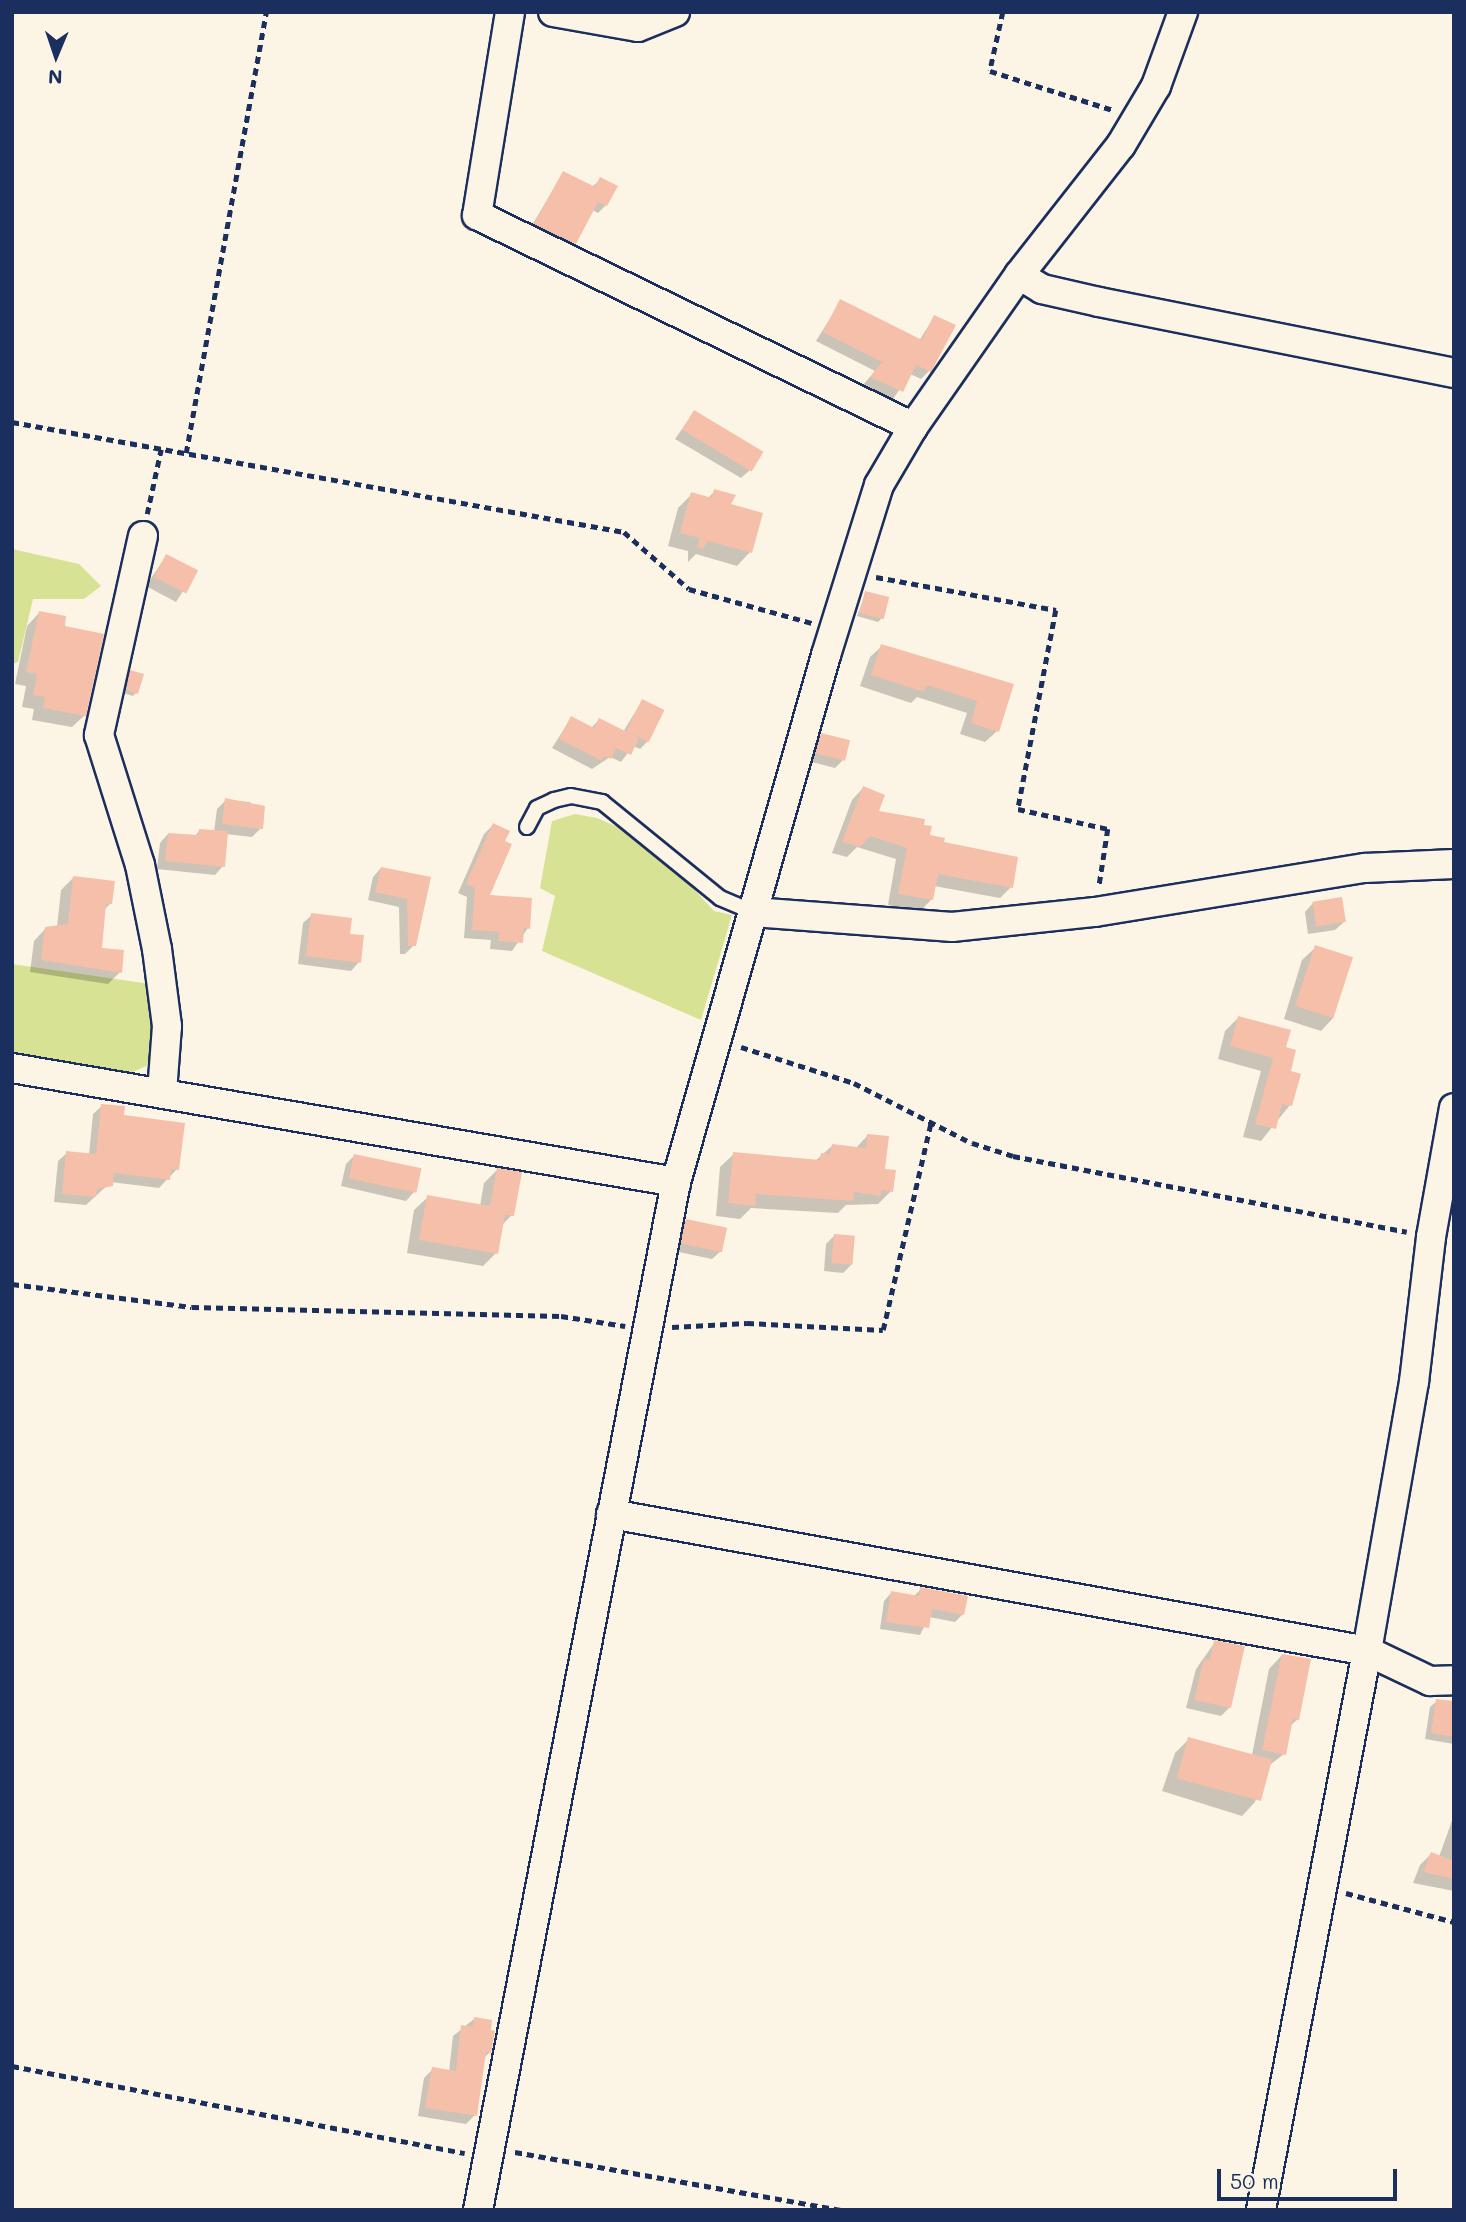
<!DOCTYPE html>
<html>
<head>
<meta charset="utf-8">
<style>
	body { margin:0 }
	#map { position:relative; width:1466px; height:2222px; overflow:hidden; background:#fcf5e5; font-family:Mali,sans-serif }
	div>[style] { position:absolute }
	[style*='--x'] { left:calc(var(--x)*1px); top:calc(var(--y)*1px); width:calc(var(--w)*1px); rotate:calc(var(--a)*1deg) }
	.green>* { inset:0; background:#d7e295 }
	.shadow>* { inset:0; background:#0003 }
	.building>* { inset:0; background:#f5bfa9; transform-origin:0 0 }
	.path>* { height:4.5px; margin-top:-2.25px; transform-origin:0; background:repeating-linear-gradient(90deg,#1b2f5e 0 7px,transparent 0 12px) }
	.roads { filter:drop-shadow(2px 0 #1b2f5e) drop-shadow(-2px 0 #1b2f5e) drop-shadow(0 2px #1b2f5e) drop-shadow(0 -2px #1b2f5e) }
	.lane>* { height:14px; margin:-7px; padding:0 7px; transform-origin:7px; border-radius:7px; background:#fcf5e5 }
	.street>* { height:28px; margin:-14px; padding:0 14px; transform-origin:14px; border-radius:14px; background:#fcf5e5 }
	span { translate:-50% -50%; white-space:nowrap; text-align:center; line-height:1.15; -webkit-text-stroke:5px #fcf5e5; paint-order:stroke }
	.frame { position:absolute; inset:0; border:14px solid #1b2f5e; pointer-events:none }
	.north { position:absolute; left:21px; top:21px; width:70px; height:70px; -webkit-text-stroke:5px #fcf5e5; paint-order:stroke; rotate:182deg; font-size:19px; font-weight:700; line-height:28px; text-align:center; color:#1b2f5e }
	.north::after { content:''; display:block; margin:auto; width:24px; height:32px; background:#1b2f5e; clip-path:polygon(50% 0,100% 100%,50% 72%,0 100%) }
	.scale { position:absolute; left:1217px; top:2169px; width:180px; height:32px; box-sizing:border-box; border:4px solid #1b2f5e; border-top:0; padding-left:9px; font-size:21px; line-height:24px; white-space:nowrap; color:#1b2f5e; -webkit-text-stroke:5px #fcf5e5; paint-order:stroke }
</style>
</head>
<body>
<div id="map">
	<div class="green">
		<div style="clip-path:polygon(12px 549px,79px 564px,101px 586px,84px 599px,33px 599px,18px 662px,12px 664px)"></div>
		<div style="clip-path:polygon(575px 814px,597px 818px,629px 832px,676px 870px,714px 911px,732px 915px,701px 1020px,542px 951px,555px 896px,540px 888px,552px 821px)"></div>
		<div style="clip-path:polygon(12px 964px,150px 984px,156px 1043px,149px 1065px,130px 1073px,12px 1053px)"></div>
	</div>
	<div class="shadow">
		<div style="clip-path:polygon(563px 173px,593px 186px,601px 179px,606px 205px,598px 213px,592px 210px,567px 251px,528px 232px)"></div>
		<div style="clip-path:polygon(841px 301px,919px 341px,934px 317px,929px 371px,921px 379px,910px 374px,893px 399px,863px 385px,875px 371px,816px 341px)"></div>
		<div style="clip-path:polygon(694px 412px,750px 470px,741px 478px,675px 439px)"></div>
		<div style="clip-path:polygon(715px 491px,728px 505px,750px 552px,737px 566px,696px 554px,688px 562px,688px 551px,668px 546px,678px 508px,692px 494px,707px 499px)"></div>
		<div style="clip-path:polygon(166px 556px,196px 571px,176px 602px,146px 586px)"></div>
		<div style="clip-path:polygon(866px 593px,882px 618px,878px 622px,857px 616px)"></div>
		<div style="clip-path:polygon(39px 613px,63px 627px,85px 715px,72px 727px,32px 720px,34px 709px,22px 707px,26px 686px,15px 684px,27px 626px)"></div>
		<div style="clip-path:polygon(882px 646px,1011px 686px,997px 731px,985px 742px,960px 734px,967px 713px,917px 697px,911px 703px,860px 686px,870px 657px)"></div>
		<div style="clip-path:polygon(131px 672px,136px 693px,133px 696px,123px 693px)"></div>
		<div style="clip-path:polygon(642px 701px,648px 741px,640px 749px,633px 746px,621px 762px,610px 757px,592px 769px,552px 748px,571px 718px,591px 728px,599px 720px,623px 732px)"></div>
		<div style="clip-path:polygon(822px 735px,844px 759px,835px 768px,808px 761px,813px 743px)"></div>
		<div style="clip-path:polygon(863px 788px,876px 812px,922px 827px,928px 837px,1011px 887px,1000px 898px,934px 886px,932px 899px,920px 911px,888px 905px,896px 859px,857px 847px,847px 857px,832px 853px,852px 800px)"></div>
		<div style="clip-path:polygon(226px 800px,250px 802px,261px 828px,252px 837px,226px 834px,223px 866px,215px 875px,157px 869px,160px 843px,168px 834px,194px 837px,199px 831px,214px 832px,217px 809px)"></div>
		<div style="clip-path:polygon(493px 825px,487px 896px,528px 928px,512px 951px,490px 949px,491px 940px,464px 938px,467px 897px,458px 893px,484px 834px)"></div>
		<div style="clip-path:polygon(381px 868px,428px 878px,414px 945px,405px 954px,400px 954px,399px 907px,368px 900px,373px 877px)"></div>
		<div style="clip-path:polygon(73px 878px,111px 903px,104px 910px,100px 949px,120px 972px,108px 984px,30px 972px,34px 941px,46px 928px,57px 927px,61px 890px)"></div>
		<div style="clip-path:polygon(1313px 903px,1344px 922px,1335px 930px,1308px 934px,1305px 912px)"></div>
		<div style="clip-path:polygon(312px 915px,348px 935px,359px 962px,351px 971px,298px 964px,303px 923px)"></div>
		<div style="clip-path:polygon(1316px 947px,1334px 1017px,1321px 1031px,1284px 1019px,1302px 960px)"></div>
		<div style="clip-path:polygon(1238px 1018px,1289px 1072px,1290px 1105px,1261px 1141px,1243px 1137px,1261px 1071px,1218px 1059px,1225px 1031px)"></div>
		<div style="clip-path:polygon(102px 1106px,122px 1117px,177px 1169px,159px 1188px,111px 1182px,86px 1205px,54px 1202px,58px 1161px,67px 1153px,89px 1155px,93px 1114px)"></div>
		<div style="clip-path:polygon(868px 1135px,891px 1191px,878px 1204px,846px 1205px,838px 1213px,751px 1208px,740px 1219px,716px 1216px,720px 1167px,734px 1154px,815px 1161px,832px 1146px,855px 1149px)"></div>
		<div style="clip-path:polygon(354px 1156px,414px 1192px,406px 1201px,341px 1186px,346px 1164px)"></div>
		<div style="clip-path:polygon(497px 1170px,512px 1215px,501px 1226px,496px 1253px,483px 1266px,407px 1253px,414px 1210px,428px 1197px,480px 1206px,484px 1183px)"></div>
		<div style="clip-path:polygon(686px 1221px,721px 1251px,712px 1259px,674px 1251px,678px 1230px)"></div>
		<div style="clip-path:polygon(834px 1236px,851px 1265px,843px 1273px,824px 1271px,826px 1244px)"></div>
		<div style="clip-path:polygon(921px 1589px,963px 1614px,955px 1622px,929px 1617px,920px 1635px,880px 1629px,884px 1601px,891px 1593px,913px 1597px)"></div>
		<div style="clip-path:polygon(1215px 1642px,1230px 1707px,1221px 1716px,1186px 1708px,1196px 1669px)"></div>
		<div style="clip-path:polygon(1282px 1655px,1298px 1719px,1289px 1727px,1284px 1754px,1267px 1767px,1255px 1802px,1242px 1816px,1162px 1791px,1175px 1753px,1189px 1739px,1252px 1755px,1269px 1669px)"></div>
		<div style="clip-path:polygon(1437px 1701px,1454px 1704px,1454px 1744px,1425px 1739px,1430px 1707px)"></div>
		<div style="clip-path:polygon(1454px 1815px,1454px 1891px,1413px 1883px,1420px 1865px,1431px 1854px,1439px 1857px)"></div>
		<div style="clip-path:polygon(474px 2019px,490px 2052px,484px 2058px,475px 2115px,466px 2124px,418px 2116px,424px 2078px,433px 2069px,449px 2072px,453px 2036px)"></div>
	</div>
	<div class="building">
		<div style="clip-path:polygon(563px 171px,595px 187px,600px 177px,618px 186px,607px 206px,598px 202px,576px 244px,534px 224px)"></div>
		<div style="clip-path:polygon(840px 299px,922px 340px,934px 315px,956px 325px,931px 372px,916px 365px,903px 392px,870px 377px,882px 362px,823px 332px)"></div>
		<div style="left:694px;top:410px;width:81px;height:23px;rotate:31deg"></div>
		<div style="clip-path:polygon(714px 489px,736px 495px,731px 504px,763px 513px,752px 553px,708px 541px,703px 549px,697px 547px,700px 538px,680px 533px,691px 492px,712px 498px)"></div>
		<div style="left:166px;top:554px;width:36px;height:26px;rotate:27deg"></div>
		<div style="left:865px;top:591px;width:25px;height:23px;rotate:14deg"></div>
		<div style="clip-path:polygon(39px 611px,66px 616px,65px 626px,104px 634px,86px 716px,43px 708px,45px 697px,33px 695px,37px 674px,26px 672px)"></div>
		<div style="clip-path:polygon(881px 644px,1014px 684px,999px 732px,971px 723px,977px 701px,927px 685px,924px 692px,871px 675px)"></div>
		<div style="clip-path:polygon(130px 670px,144px 674px,138px 694px,126px 690px)"></div>
		<div style="left:642px;top:699px;width:25px;height:36px;rotate:26deg"></div>
		<div style="clip-path:polygon(571px 716px,594px 728px,599px 718px,639px 738px,631px 755px,616px 748px,611px 759px,604px 756px,602px 761px,559px 739px)"></div>
		<div style="left:821px;top:733px;width:30px;height:21px;rotate:14deg"></div>
		<div style="clip-path:polygon(863px 786px,885px 795px,879px 811px,925px 819px,924px 825px,932px 826px,930px 835px,945px 838px,944px 842px,1018px 857px,1013px 888px,938px 874px,933px 900px,898px 894px,907px 848px,870px 836px,860px 847px,842px 842px)"></div>
		<div style="clip-path:polygon(225px 798px,265px 806px,263px 829px,222px 824px)"></div>
		<div style="clip-path:polygon(493px 823px,510px 831px,505px 841px,512px 844px,490px 895px,532px 898px,530px 929px,524px 928px,523px 943px,498px 941px,499px 932px,472px 930px,475px 888px,466px 884px)"></div>
		<div style="clip-path:polygon(199px 829px,228px 831px,225px 867px,165px 861px,168px 833px,198px 835px)"></div>
		<div style="clip-path:polygon(381px 867px,431px 877px,416px 946px,408px 946px,407px 899px,375px 892px)"></div>
		<div style="clip-path:polygon(73px 876px,115px 881px,112px 904px,106px 904px,102px 948px,124px 950px,122px 973px,41px 960px,45px 927px,68px 924px)"></div>
		<div style="left:1342px;top:897px;width:25px;height:30px;rotate:81deg"></div>
		<div style="clip-path:polygon(311px 913px,352px 918px,350px 934px,364px 935px,361px 963px,306px 956px)"></div>
		<div style="left:1315px;top:945px;width:40px;height:64px;rotate:18deg"></div>
		<div style="clip-path:polygon(1238px 1016px,1291px 1030px,1286px 1047px,1296px 1050px,1291px 1071px,1301px 1074px,1292px 1106px,1282px 1104px,1276px 1129px,1255px 1124px,1273px 1058px,1230px 1046px)"></div>
		<div style="clip-path:polygon(101px 1104px,125px 1106px,124px 1115px,185px 1123px,179px 1170px,171px 1169px,170px 1180px,114px 1173px,113px 1186px,97px 1189px,96px 1197px,62px 1194px,66px 1151px,96px 1154px)"></div>
		<div style="clip-path:polygon(867px 1134px,889px 1136px,885px 1169px,896px 1170px,893px 1192px,881px 1190px,881px 1196px,854px 1192px,853px 1201px,756px 1194px,755px 1206px,728px 1203px,733px 1152px,820px 1160px,821px 1153px,830px 1154px,832px 1144px,866px 1148px)"></div>
		<div style="left:354px;top:1154px;width:69px;height:25px;rotate:12deg"></div>
		<div style="clip-path:polygon(497px 1168px,522px 1172px,514px 1216px,505px 1215px,498px 1254px,419px 1240px,427px 1195px,490px 1206px)"></div>
		<div style="left:686px;top:1219px;width:42px;height:25px;rotate:12deg"></div>
		<div style="left:834px;top:1234px;width:21px;height:29px;rotate:5deg"></div>
		<div style="clip-path:polygon(920px 1587px,968px 1596px,964px 1615px,932px 1609px,929px 1628px,886px 1622px,891px 1591px,919px 1596px)"></div>
		<div style="clip-path:polygon(1214px 1640px,1245px 1646px,1231px 1708px,1194px 1700px,1204px 1659px,1210px 1660px)"></div>
		<div style="clip-path:polygon(1282px 1654px,1311px 1659px,1299px 1720px,1293px 1719px,1286px 1755px,1262px 1750px)"></div>
		<div style="clip-path:polygon(1436px 1699px,1454px 1701px,1454px 1737px,1431px 1733px)"></div>
		<div style="left:1188px;top:1737px;width:87px;height:43px;rotate:15deg"></div>
		<div style="clip-path:polygon(1431px 1852px,1454px 1861px,1454px 1879px,1423px 1872px)"></div>
		<div style="clip-path:polygon(474px 2017px,492px 2020px,491px 2030px,495px 2031px,491px 2053px,486px 2052px,477px 2116px,425px 2108px,432px 2067px,456px 2071px,461px 2025px,473px 2027px)"></div>
	</div>
	<div class="path">
		<div style="--x:1003;--y:12;--w:60;--a:102.4"></div>
		<div style="--x:990;--y:71;--w:129;--a:17.6"></div>
		<div style="--x:12;--y:422;--w:622;--a:10.19"></div>
		<div style="--x:624;--y:532;--w:86;--a:41.2"></div>
		<div style="--x:689;--y:589;--w:128;--a:15.5"></div>
		<div style="--x:186;--y:453;--w:448;--a:-79.7"></div>
		<div style="--x:147;--y:514;--w:66;--a:-77.8"></div>
		<div style="--x:876;--y:577;--w:183;--a:10.4"></div>
		<div style="--x:1056;--y:610;--w:203;--a:100.8"></div>
		<div style="--x:1018;--y:809;--w:92;--a:12.5"></div>
		<div style="--x:1108;--y:829;--w:59;--a:98.8"></div>
		<div style="--x:741;--y:1047;--w:119;--a:17.7"></div>
		<div style="--x:854;--y:1083;--w:132;--a:27"></div>
		<div style="--x:972;--y:1143;--w:43;--a:17.6"></div>
		<div style="--x:1013;--y:1156;--w:401;--a:10.9"></div>
		<div style="--x:12;--y:1284;--w:181;--a:7.3"></div>
		<div style="--x:192;--y:1307;--w:369;--a:1.4"></div>
		<div style="--x:561;--y:1316;--w:65;--a:8.9"></div>
		<div style="--x:672;--y:1327;--w:75;--a:-3.1"></div>
		<div style="--x:747;--y:1323;--w:136;--a:2.9"></div>
		<div style="--x:883;--y:1330;--w:213;--a:-77"></div>
		<div style="--x:1346;--y:1893;--w:112;--a:15"></div>
		<div style="--x:12;--y:2066;--w:461;--a:10.9"></div>
		<div style="--x:515;--y:2152;--w:331;--a:10.1"></div>
	</div>
	<div class="roads">
		<div class="lane">
			<div style="--x:527;--y:827;--w:21;--a:-62"></div>
			<div style="--x:537;--y:808;--w:19;--a:-25"></div>
			<div style="--x:554;--y:800;--w:17;--a:-13"></div>
			<div style="--x:571;--y:796;--w:32;--a:11"></div>
			<div style="--x:602;--y:802;--w:152;--a:39.1"></div>
			<div style="--x:720;--y:898;--w:36;--a:23"></div>
		</div>
		<div class="street">
			<div style="--x:510;--y:12;--w:206;--a:99.2"></div>
			<div style="--x:477;--y:215;--w:485;--a:25.9"></div>
			<div style="--x:553;--y:12;--w:86;--a:10"></div>
			<div style="--x:638;--y:27;--w:40;--a:-22"></div>
			<div style="--x:1019;--y:275;--w:27;--a:31"></div>
			<div style="--x:1042;--y:289;--w:58;--a:12.8"></div>
			<div style="--x:1099;--y:302;--w:362;--a:11.3"></div>
			<div style="--x:143;--y:536;--w:204;--a:102.5"></div>
			<div style="--x:99;--y:735;--w:136;--a:72.5"></div>
			<div style="--x:140;--y:865;--w:86;--a:78.6"></div>
			<div style="--x:157;--y:949;--w:78;--a:82.6"></div>
			<div style="--x:167;--y:1026;--w:66;--a:94.3"></div>
			<div style="--x:753;--y:912;--w:200;--a:4.3"></div>
			<div style="--x:952;--y:927;--w:144;--a:-6"></div>
			<div style="--x:1095;--y:912;--w:274;--a:-9.3"></div>
			<div style="--x:1365;--y:868;--w:89;--a:-2.6"></div>
			<div style="--x:12;--y:1068;--w:674;--a:9.74"></div>
			<div style="--x:611;--y:1514;--w:768;--a:10.27"></div>
			<div style="--x:1367;--y:1651;--w:70;--a:25.5"></div>
			<div style="--x:1430;--y:1681;--w:24;--a:-2"></div>
			<div style="--x:478;--y:2210;--w:1047;--a:-79.1"></div>
			<div style="--x:676;--y:1182;--w:548;--a:-74.11"></div>
			<div style="--x:826;--y:655;--w:178;--a:-72.7"></div>
			<div style="--x:879;--y:485;--w:67;--a:-59.6"></div>
			<div style="--x:913;--y:427;--w:185;--a:-55.1"></div>
			<div style="--x:1019;--y:275;--w:165;--a:-51.9"></div>
			<div style="--x:1121;--y:145;--w:69;--a:-59.3"></div>
			<div style="--x:1156;--y:86;--w:79;--a:-70"></div>
			<div style="--x:1261;--y:2210;--w:569;--a:-79.26"></div>
			<div style="--x:1367;--y:1651;--w:273;--a:-80.1"></div>
			<div style="--x:1414;--y:1382;--w:146;--a:-83.3"></div>
			<div style="--x:1431;--y:1237;--w:131;--a:-79.9"></div>
		</div>
	</div>
	<div class="frame"></div>
	<div class="north">N</div>
	<div class="scale">50 m</div>
</div>
</body>
</html>
